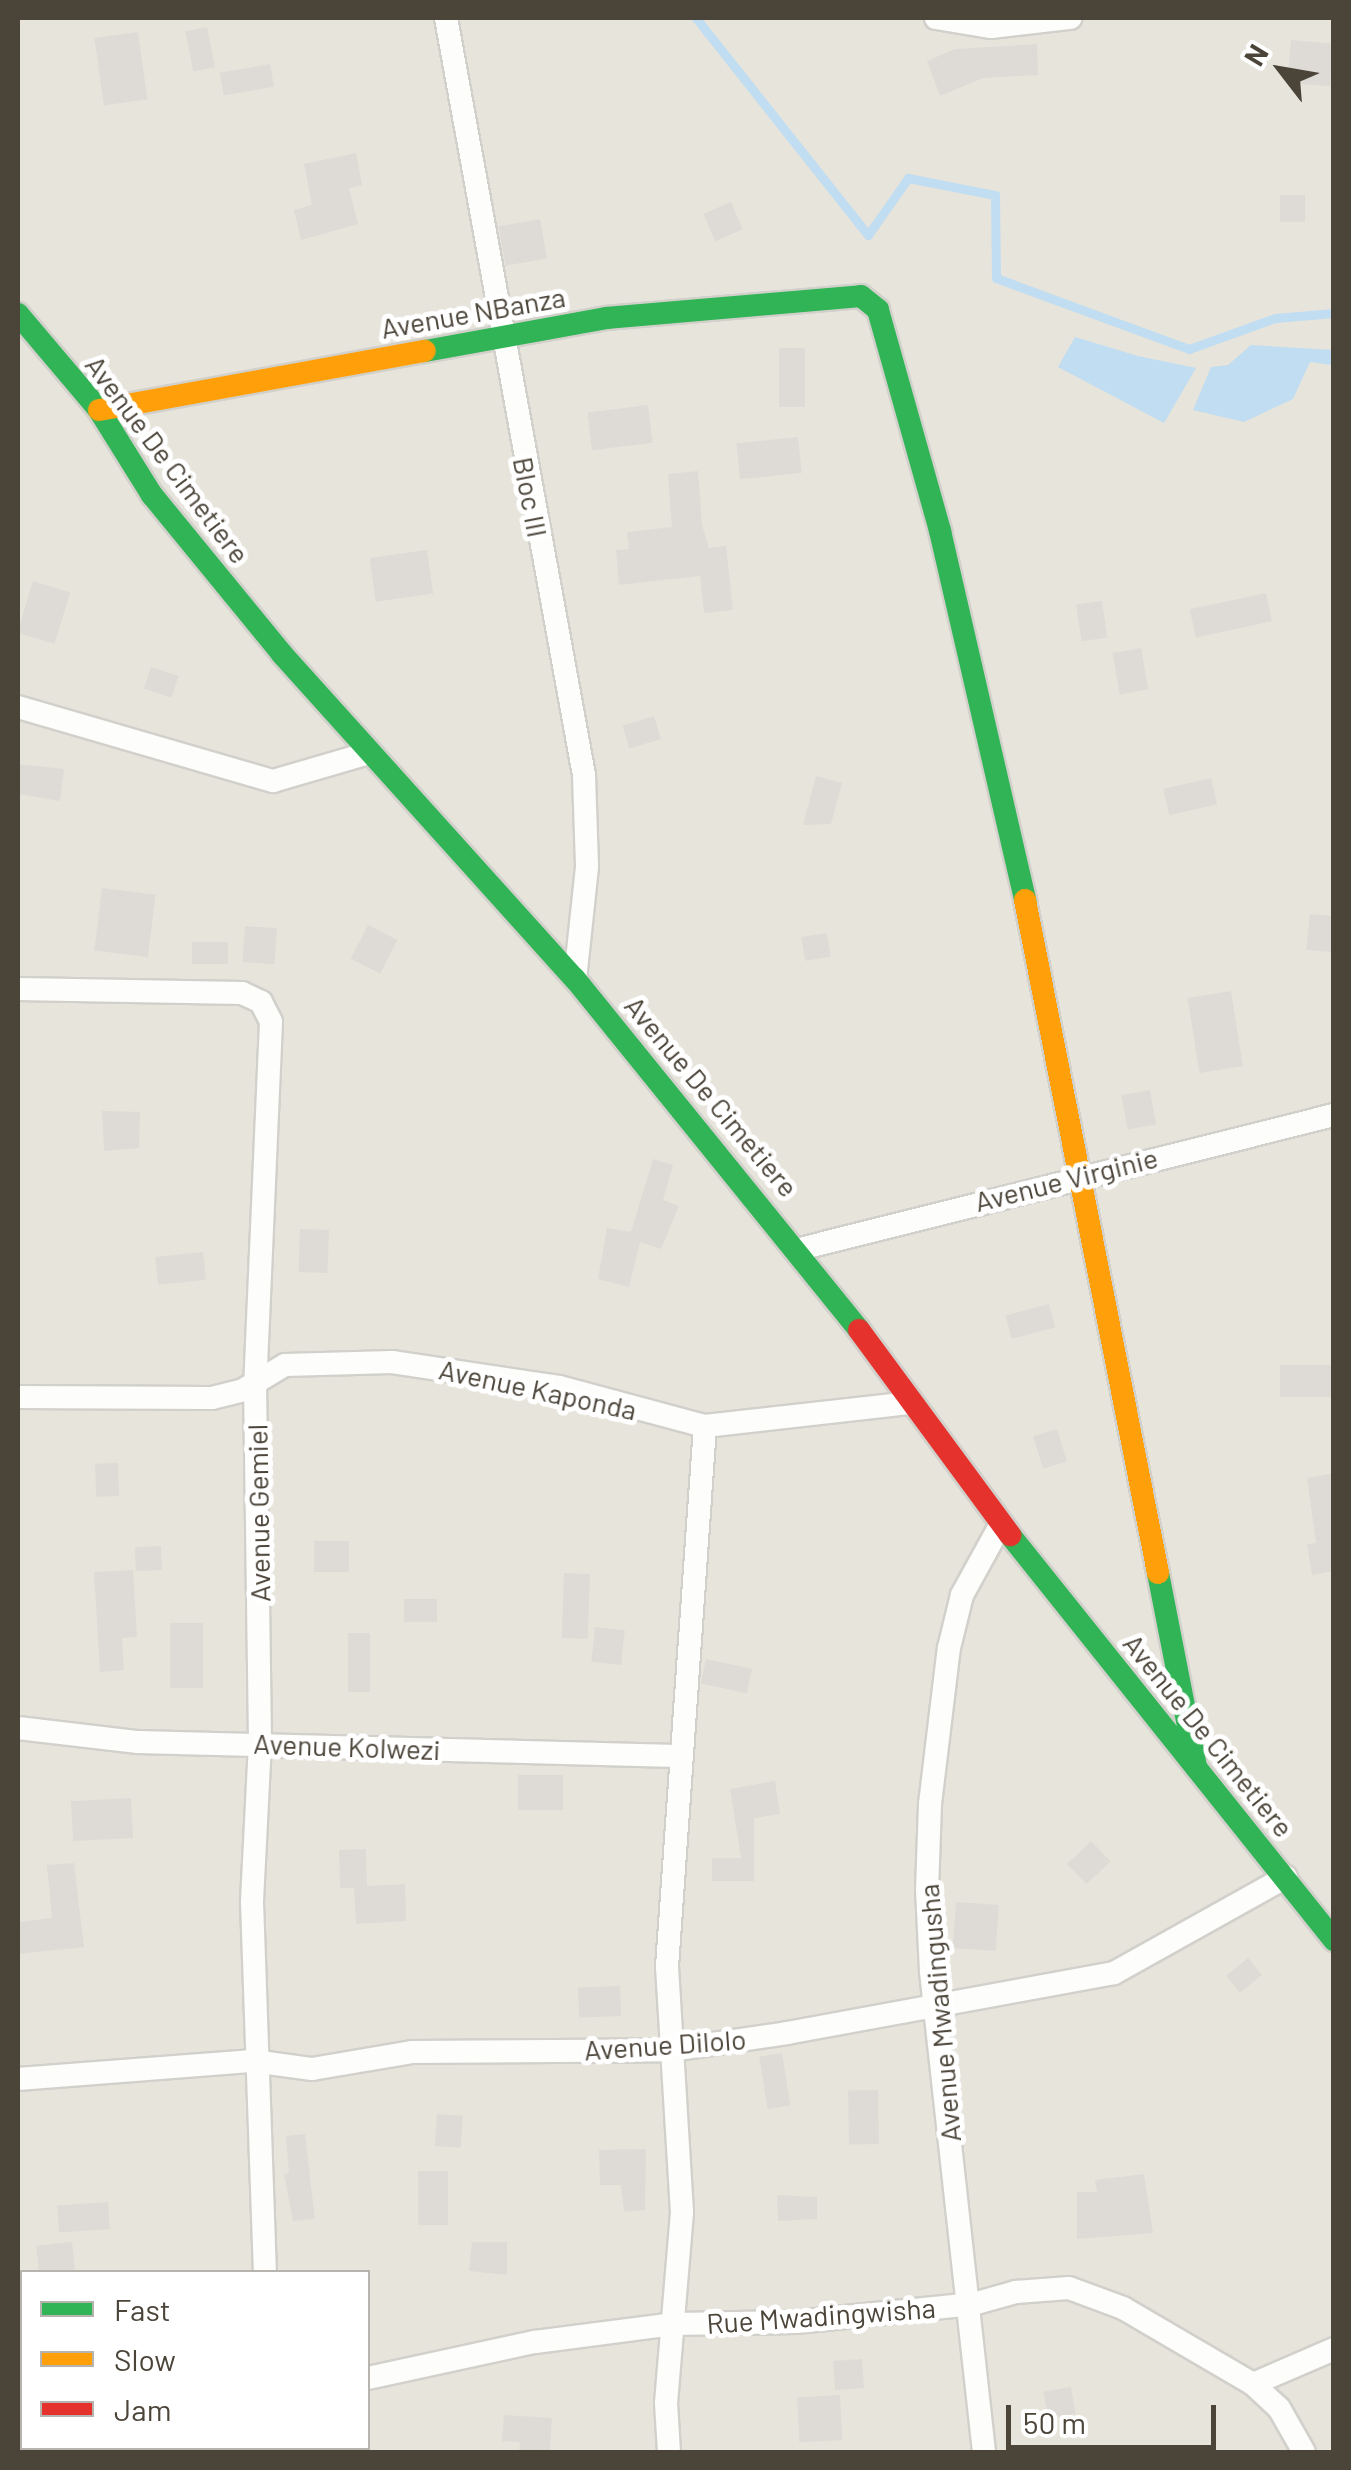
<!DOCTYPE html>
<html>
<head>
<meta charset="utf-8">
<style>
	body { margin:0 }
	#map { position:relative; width:1351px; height:2470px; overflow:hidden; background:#f4f2ee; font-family:Barlow,sans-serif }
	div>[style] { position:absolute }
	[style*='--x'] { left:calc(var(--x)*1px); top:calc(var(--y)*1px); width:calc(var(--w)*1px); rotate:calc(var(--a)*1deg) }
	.residential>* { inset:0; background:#e7e4dc }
	.water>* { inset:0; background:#c0ddf1 }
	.stream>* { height:9px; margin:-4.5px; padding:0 4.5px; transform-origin:4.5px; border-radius:4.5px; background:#c0ddf1 }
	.building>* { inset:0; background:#dedbd6; transform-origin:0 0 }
	.roads { filter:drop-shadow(2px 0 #d2d0cb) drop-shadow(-2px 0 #d2d0cb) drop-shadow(0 2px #d2d0cb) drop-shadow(0 -2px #d2d0cb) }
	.street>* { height:22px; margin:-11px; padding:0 11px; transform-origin:11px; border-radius:11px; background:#fdfdfc }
	.fast>* { height:22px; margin:-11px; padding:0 11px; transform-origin:11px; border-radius:11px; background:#30b455 }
	.slow>* { height:22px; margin:-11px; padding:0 11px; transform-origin:11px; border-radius:11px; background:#ff9f0a }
	.jam>* { height:22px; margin:-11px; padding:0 11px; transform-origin:11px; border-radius:11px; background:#e5322d }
	span { translate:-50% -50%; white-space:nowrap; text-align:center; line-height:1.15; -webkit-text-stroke:10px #fff; paint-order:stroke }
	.street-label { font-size:28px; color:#4b4439 }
	.frame { position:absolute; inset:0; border:20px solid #4b4439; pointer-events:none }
	.legend { position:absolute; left:20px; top:2270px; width:350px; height:180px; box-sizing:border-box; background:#fff; border:2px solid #b7b4b0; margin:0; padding:12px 18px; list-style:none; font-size:30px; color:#4b4439 }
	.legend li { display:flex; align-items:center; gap:20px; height:50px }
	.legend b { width:50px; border:2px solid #b7b4b0 }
	.north { position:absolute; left:1231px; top:20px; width:100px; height:100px; -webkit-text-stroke:8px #fff; paint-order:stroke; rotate:301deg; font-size:28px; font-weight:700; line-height:40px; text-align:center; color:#4b4439 }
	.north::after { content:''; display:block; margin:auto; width:35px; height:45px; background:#4b4439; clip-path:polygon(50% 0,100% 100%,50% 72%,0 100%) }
	.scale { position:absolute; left:1006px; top:2405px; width:210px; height:45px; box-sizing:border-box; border:5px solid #4b4439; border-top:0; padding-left:12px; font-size:30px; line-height:35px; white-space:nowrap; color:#4b4439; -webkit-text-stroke:8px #fff; paint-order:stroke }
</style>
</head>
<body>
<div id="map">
	<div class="residential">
		<div style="clip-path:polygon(evenodd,18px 18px,1333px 18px,1333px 2452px,18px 2452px,18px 18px,22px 2272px,368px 2272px,368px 2448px,22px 2448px,22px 2272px)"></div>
	</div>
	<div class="water">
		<div style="clip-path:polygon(1075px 337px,1138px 356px,1196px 368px,1164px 423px,1058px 367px)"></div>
		<div style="clip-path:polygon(1251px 345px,1333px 350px,1333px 365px,1310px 362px,1293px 399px,1244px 422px,1193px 410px,1211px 367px,1228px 365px)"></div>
	</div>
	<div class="stream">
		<div style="--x:696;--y:18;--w:277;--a:51.6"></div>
		<div style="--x:868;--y:235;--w:70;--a:-54.9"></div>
		<div style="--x:908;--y:178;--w:89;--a:11.1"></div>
		<div style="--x:995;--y:195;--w:83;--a:89.3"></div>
		<div style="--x:996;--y:278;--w:206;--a:20.2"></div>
		<div style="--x:1189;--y:349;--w:91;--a:-19.8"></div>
		<div style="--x:1275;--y:318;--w:59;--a:-4.8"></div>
	</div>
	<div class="building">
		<div style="left:207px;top:27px;width:41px;height:22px;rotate:79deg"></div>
		<div style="left:138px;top:32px;width:68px;height:44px;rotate:82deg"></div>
		<div style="left:1291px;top:40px;width:43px;height:43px;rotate:5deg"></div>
		<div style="clip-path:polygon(1037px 44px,1038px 75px,983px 78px,940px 96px,927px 61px,955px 49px)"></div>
		<div style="left:270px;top:64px;width:23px;height:51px;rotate:80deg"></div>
		<div style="clip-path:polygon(356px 153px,362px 185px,349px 188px,358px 224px,301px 240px,294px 210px,312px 205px,304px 164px)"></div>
		<div style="left:1280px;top:195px;width:25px;height:27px"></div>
		<div style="left:731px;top:202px;width:30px;height:30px;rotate:67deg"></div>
		<div style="left:540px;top:219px;width:40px;height:42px;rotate:80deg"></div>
		<div style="left:779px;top:348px;width:26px;height:59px"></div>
		<div style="left:648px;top:405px;width:38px;height:61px;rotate:83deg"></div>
		<div style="left:798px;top:437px;width:36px;height:62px;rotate:84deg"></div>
		<div style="clip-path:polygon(698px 471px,702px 525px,709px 548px,726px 546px,733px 610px,704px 613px,700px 576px,619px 585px,616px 550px,629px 549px,627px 532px,672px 527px,668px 474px)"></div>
		<div style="left:427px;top:550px;width:44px;height:58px;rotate:82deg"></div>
		<div style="left:33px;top:581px;width:39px;height:54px;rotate:17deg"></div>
		<div style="left:1266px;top:593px;width:29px;height:78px;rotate:78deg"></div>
		<div style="left:1102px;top:601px;width:37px;height:26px;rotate:82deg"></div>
		<div style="left:1141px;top:648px;width:42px;height:29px;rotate:80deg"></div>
		<div style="left:151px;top:667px;width:29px;height:23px;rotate:18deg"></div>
		<div style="left:654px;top:716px;width:24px;height:33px;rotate:73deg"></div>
		<div style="clip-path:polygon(18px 764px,64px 769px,60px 801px,18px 794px)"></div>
		<div style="clip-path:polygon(816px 776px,842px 783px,831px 824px,803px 825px)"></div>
		<div style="left:1211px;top:778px;width:27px;height:49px;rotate:77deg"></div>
		<div style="left:102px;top:888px;width:54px;height:63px;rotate:7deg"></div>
		<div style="clip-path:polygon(1310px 914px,1334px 916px,1334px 952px,1306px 950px)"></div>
		<div style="left:368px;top:925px;width:33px;height:38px;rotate:27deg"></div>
		<div style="left:245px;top:926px;width:32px;height:36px;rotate:4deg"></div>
		<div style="left:827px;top:933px;width:24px;height:26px;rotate:81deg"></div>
		<div style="left:228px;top:942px;width:22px;height:36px;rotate:90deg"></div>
		<div style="left:1231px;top:991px;width:76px;height:44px;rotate:81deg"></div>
		<div style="left:1150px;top:1090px;width:35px;height:29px;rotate:80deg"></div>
		<div style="clip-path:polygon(102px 1111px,140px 1112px,139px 1148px,104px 1151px)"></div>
		<div style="clip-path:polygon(653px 1159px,673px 1165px,663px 1200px,679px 1206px,661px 1249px,640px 1242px,629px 1287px,598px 1279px,607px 1228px,631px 1232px)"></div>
		<div style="left:300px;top:1229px;width:29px;height:43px;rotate:2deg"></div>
		<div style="left:203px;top:1252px;width:28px;height:48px;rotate:84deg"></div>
		<div style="left:1049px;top:1304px;width:24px;height:45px;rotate:75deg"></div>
		<div style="left:1334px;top:1365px;width:32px;height:54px;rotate:90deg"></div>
		<div style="left:1057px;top:1429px;width:34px;height:25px;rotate:73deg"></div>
		<div style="left:118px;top:1463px;width:33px;height:23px;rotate:88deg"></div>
		<div style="clip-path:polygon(1334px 1473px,1334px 1571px,1312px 1575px,1307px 1544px,1316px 1543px,1307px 1478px)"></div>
		<div style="left:314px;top:1541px;width:35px;height:31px"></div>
		<div style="left:161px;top:1546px;width:24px;height:26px;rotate:88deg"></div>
		<div style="clip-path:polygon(133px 1570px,137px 1637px,122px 1638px,124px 1670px,100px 1672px,94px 1572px)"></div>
		<div style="left:564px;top:1573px;width:26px;height:65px;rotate:2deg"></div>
		<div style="left:404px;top:1599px;width:33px;height:23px"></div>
		<div style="left:170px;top:1623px;width:33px;height:65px"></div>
		<div style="left:595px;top:1627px;width:30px;height:35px;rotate:6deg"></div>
		<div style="left:348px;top:1633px;width:22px;height:59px"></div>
		<div style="left:706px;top:1659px;width:47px;height:25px;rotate:12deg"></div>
		<div style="left:518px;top:1775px;width:45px;height:35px"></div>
		<div style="clip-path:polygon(775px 1781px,780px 1814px,754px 1818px,754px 1881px,712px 1881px,712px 1858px,741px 1858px,730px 1789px)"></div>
		<div style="left:131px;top:1798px;width:40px;height:60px;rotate:87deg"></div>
		<div style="left:1091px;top:1841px;width:28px;height:33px;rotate:46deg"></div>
		<div style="clip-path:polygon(366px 1849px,367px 1886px,405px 1884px,406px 1921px,356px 1924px,354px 1888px,340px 1888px,339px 1850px)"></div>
		<div style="clip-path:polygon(74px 1863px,84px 1947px,18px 1954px,18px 1922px,52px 1918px,47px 1865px)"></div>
		<div style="left:956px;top:1902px;width:43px;height:46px;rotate:4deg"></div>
		<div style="left:1248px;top:1958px;width:22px;height:28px;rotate:51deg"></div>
		<div style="left:620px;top:1986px;width:30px;height:42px;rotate:88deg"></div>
		<div style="left:782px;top:2053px;width:53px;height:23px;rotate:81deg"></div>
		<div style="left:878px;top:2090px;width:54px;height:30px;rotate:89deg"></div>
		<div style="left:437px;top:2114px;width:26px;height:32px;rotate:4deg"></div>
		<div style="clip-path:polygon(305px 2134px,315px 2219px,293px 2221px,284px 2174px,289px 2173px,286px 2136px)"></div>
		<div style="clip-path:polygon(646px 2149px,645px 2210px,624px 2212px,621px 2185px,600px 2185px,599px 2150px)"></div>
		<div style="left:418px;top:2171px;width:30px;height:54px"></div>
		<div style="clip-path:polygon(1144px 2174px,1153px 2233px,1077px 2239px,1077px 2192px,1097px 2192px,1095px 2180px)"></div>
		<div style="clip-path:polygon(777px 2195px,817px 2197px,817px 2219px,778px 2221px)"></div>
		<div style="left:108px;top:2202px;width:27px;height:51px;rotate:86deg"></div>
		<div style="left:72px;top:2242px;width:28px;height:36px;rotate:84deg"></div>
		<div style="clip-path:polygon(472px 2242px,507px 2242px,507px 2275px,469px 2271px)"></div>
		<div style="left:862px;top:2359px;width:29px;height:29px;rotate:86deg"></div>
		<div style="left:1071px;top:2387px;width:27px;height:28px;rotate:80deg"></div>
		<div style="left:840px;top:2395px;width:45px;height:43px;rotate:87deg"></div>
		<div style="clip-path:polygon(504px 2415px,552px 2418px,550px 2452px,519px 2452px,520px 2442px,502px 2441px)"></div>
	</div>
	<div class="roads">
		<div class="street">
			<div style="--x:446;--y:18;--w:769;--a:79.67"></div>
			<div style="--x:584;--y:775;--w:92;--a:88.1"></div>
			<div style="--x:587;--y:867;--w:113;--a:96.1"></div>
			<div style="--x:936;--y:18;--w:56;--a:9.3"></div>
			<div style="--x:991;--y:27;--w:80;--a:-6.5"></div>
			<div style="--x:18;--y:707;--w:266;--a:16.2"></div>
			<div style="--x:273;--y:781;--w:100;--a:-16.3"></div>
			<div style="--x:18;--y:989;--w:224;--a:1"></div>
			<div style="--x:242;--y:993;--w:21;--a:25"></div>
			<div style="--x:261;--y:1002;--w:22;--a:63"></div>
			<div style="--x:271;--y:1022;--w:361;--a:92.5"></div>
			<div style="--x:255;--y:1383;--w:360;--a:89.2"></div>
			<div style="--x:260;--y:1743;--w:159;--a:92.9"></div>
			<div style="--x:252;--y:1902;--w:370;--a:88"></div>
			<div style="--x:800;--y:1249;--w:551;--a:-14.09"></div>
			<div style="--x:18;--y:1397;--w:194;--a:0.3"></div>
			<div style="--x:212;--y:1398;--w:32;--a:-14"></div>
			<div style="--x:243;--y:1390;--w:49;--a:-30.8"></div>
			<div style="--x:285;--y:1365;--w:107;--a:-1.6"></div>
			<div style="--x:392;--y:1362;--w:169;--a:8.5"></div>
			<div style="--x:559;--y:1387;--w:151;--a:15"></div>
			<div style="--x:705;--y:1426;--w:205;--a:-6.4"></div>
			<div style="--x:18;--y:1728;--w:121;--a:6.7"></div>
			<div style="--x:138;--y:1742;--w:539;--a:1.49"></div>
			<div style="--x:18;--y:2079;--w:236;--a:-4.4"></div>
			<div style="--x:253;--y:2061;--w:60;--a:7.7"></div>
			<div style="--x:312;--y:2069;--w:101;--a:-9.6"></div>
			<div style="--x:412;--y:2052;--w:259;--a:-0.4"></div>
			<div style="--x:671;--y:2050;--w:117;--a:-8.3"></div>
			<div style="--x:787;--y:2033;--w:332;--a:-10.4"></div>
			<div style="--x:1114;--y:1973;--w:197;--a:-29.2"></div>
			<div style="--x:368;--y:2378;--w:171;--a:-12.2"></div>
			<div style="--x:535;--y:2342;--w:139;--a:-7.4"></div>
			<div style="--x:673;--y:2324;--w:123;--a:-0.9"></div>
			<div style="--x:796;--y:2322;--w:178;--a:-5.8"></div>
			<div style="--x:973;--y:2304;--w:45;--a:-15.6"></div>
			<div style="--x:1016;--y:2292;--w:53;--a:-4.3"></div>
			<div style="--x:1069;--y:2288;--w:58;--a:20.3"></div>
			<div style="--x:1123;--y:2308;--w:151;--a:30.3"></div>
			<div style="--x:1253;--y:2384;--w:35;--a:43"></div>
			<div style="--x:1279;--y:2408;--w:51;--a:60.4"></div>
			<div style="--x:1253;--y:2384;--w:88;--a:-23.4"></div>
			<div style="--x:18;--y:2421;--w:4;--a:-14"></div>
			<div style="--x:281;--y:2448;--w:4;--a:90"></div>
			<div style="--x:669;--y:2452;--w:49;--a:-93.5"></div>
			<div style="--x:666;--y:2403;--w:192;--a:-85.2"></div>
			<div style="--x:682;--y:2212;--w:245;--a:-93.5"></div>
			<div style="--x:667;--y:1967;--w:542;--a:-85.98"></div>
			<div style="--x:984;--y:2452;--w:484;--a:-96.3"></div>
			<div style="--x:931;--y:1971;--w:81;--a:-92.8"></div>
			<div style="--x:927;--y:1890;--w:86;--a:-88"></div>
			<div style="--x:930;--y:1804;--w:157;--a:-83.1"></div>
			<div style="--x:949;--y:1648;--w:55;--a:-76.2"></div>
			<div style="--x:962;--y:1595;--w:81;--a:-61.2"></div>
		</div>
		<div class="fast">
			<div style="--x:18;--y:314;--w:126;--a:49.8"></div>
			<div style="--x:99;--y:410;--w:100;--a:58.1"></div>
			<div style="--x:152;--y:495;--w:205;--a:50.7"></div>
			<div style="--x:282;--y:654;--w:438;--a:48"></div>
			<div style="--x:575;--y:979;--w:452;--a:51"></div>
			<div style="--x:425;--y:351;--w:184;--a:-10.3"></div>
			<div style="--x:606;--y:318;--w:256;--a:-4.9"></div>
			<div style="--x:861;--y:296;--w:22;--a:39"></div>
			<div style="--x:878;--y:310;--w:230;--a:74.3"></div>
			<div style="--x:940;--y:531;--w:379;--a:77"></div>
			<div style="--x:1010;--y:1535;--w:519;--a:51.34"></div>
			<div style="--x:1158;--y:1573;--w:198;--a:78.9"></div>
		</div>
		<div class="slow">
			<div style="--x:99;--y:410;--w:331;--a:-10.3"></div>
			<div style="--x:1025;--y:900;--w:686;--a:78.82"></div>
		</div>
		<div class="jam">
			<div style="--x:859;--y:1330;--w:255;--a:53.6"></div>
		</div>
	</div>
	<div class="street-label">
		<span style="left:473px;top:312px;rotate:-10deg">Avenue NBanza</span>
		<span style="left:168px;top:459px;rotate:53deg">Avenue De Cimetiere</span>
		<span style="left:531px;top:497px;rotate:79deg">Bloc III</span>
		<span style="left:712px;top:1096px;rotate:50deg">Avenue De Cimetiere</span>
		<span style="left:1066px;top:1179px;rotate:-14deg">Avenue Virginie</span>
		<span style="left:538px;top:1389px;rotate:12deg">Avenue Kaponda</span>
		<span style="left:258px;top:1513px;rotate:-91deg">Avenue Gemiel</span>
		<span style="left:1209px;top:1735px;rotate:51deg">Avenue De Cimetiere</span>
		<span style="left:347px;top:1746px;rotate:2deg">Avenue Kolwezi</span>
		<span style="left:939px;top:2013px;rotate:-95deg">Avenue Mwadingusha</span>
		<span style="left:665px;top:2044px;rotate:-4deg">Avenue Dilolo</span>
		<span style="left:821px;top:2315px;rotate:-4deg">Rue Mwadingwisha</span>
	</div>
	<div class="frame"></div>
	<ul class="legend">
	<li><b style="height:12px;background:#30b455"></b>Fast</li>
	<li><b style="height:12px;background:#ff9f0a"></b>Slow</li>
	<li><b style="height:12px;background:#e5322d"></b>Jam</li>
	</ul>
	<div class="north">N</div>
	<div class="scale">50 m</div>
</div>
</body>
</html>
